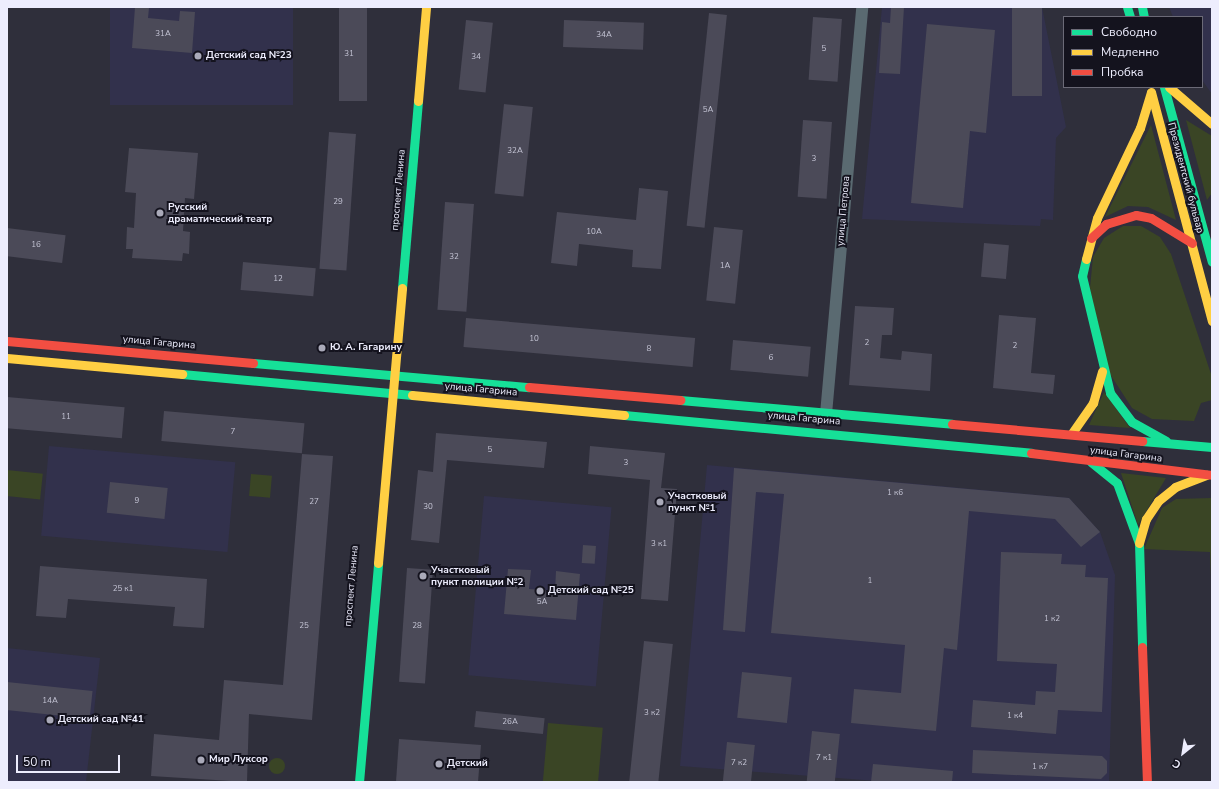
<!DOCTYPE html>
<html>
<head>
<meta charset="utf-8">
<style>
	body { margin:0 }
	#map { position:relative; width:1219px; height:789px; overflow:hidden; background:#2f2f3b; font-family:"Nunito Sans",sans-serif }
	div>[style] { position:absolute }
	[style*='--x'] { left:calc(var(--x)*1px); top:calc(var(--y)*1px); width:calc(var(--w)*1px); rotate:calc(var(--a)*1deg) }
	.built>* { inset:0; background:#32314c; transform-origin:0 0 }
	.green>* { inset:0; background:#3a4525; transform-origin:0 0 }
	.round { border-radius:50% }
	.building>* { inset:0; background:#4b4a58; transform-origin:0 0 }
	.street>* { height:12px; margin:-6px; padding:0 6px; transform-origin:6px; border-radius:6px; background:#5a6a71 }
	.fast>* { height:9px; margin:-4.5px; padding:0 4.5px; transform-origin:4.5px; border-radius:4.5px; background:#16e098 }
	.slow>* { height:9px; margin:-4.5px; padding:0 4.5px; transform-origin:4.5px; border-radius:4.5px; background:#ffcf43 }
	.jam>* { height:9px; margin:-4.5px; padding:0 4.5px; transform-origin:4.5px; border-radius:4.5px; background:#f24e42 }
	.dots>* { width:11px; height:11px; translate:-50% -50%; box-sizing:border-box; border:2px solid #14131e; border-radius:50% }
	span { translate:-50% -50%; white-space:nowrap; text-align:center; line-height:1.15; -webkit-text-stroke:4px #14131e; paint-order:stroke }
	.number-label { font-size:8px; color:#c4c4d4 }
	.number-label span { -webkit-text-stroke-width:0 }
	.poi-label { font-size:10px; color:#ededfd; font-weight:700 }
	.left { translate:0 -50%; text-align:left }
	.street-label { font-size:10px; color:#ededfd }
	.frame { position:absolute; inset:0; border:8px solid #ededfd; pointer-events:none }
	.legend { position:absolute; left:1063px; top:16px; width:140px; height:72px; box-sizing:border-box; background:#14131e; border:1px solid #6b6a77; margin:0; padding:5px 7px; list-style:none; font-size:12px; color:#ededfd }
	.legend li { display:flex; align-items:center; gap:8px; height:20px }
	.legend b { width:20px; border:1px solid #6b6a77 }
	.north { position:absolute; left:1163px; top:733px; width:40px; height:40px; -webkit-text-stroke:3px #14131e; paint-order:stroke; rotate:210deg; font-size:11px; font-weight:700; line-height:16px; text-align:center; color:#ededfd }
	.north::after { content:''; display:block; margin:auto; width:14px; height:18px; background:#ededfd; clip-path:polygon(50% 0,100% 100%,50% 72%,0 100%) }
	.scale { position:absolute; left:16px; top:755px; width:104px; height:18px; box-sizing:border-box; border:2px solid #ededfd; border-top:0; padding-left:5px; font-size:12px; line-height:14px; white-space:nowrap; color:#ededfd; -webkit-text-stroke:3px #14131e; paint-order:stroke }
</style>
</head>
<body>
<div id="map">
	<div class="built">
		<div style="left:110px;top:7px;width:183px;height:98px"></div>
		<div style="clip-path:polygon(882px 7px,1042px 7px,1066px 127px,1056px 138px,1053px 220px,1041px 219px,1040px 226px,862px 219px)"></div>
		<div style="clip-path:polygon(1169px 7px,1212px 7px,1212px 94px,1202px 80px,1202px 17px,1173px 17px)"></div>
		<div style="left:49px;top:446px;width:187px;height:90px;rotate:5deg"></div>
		<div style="clip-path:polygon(707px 465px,1069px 498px,1100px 532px,1115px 575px,1109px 782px,890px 782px,680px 766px)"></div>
		<div style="left:484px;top:496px;width:128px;height:180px;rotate:5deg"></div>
		<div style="clip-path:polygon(7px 648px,100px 658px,86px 782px,7px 782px)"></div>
	</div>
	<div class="green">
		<div style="clip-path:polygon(1186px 120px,1212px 136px,1212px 193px,1207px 200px)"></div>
		<div style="clip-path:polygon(1151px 125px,1176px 220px,1148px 207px,1128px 206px,1105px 217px)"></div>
		<div style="clip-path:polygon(1123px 226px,1141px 226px,1160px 237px,1171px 254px,1212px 377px,1212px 400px,1201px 403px,1194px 421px,1152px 419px,1132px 408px,1108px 371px,1090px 288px,1093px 257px,1104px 238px)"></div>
		<div style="clip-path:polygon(1104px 392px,1130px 428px,1089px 425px)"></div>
		<div style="left:7px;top:470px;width:36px;height:26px;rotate:6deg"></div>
		<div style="clip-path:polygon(1121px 473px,1166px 478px,1138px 525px)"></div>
		<div style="left:251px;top:474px;width:21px;height:22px;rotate:5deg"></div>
		<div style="clip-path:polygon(1212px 498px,1211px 511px,1212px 601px,1210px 552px,1144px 549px,1162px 508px,1176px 499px)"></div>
		<div style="left:548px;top:723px;width:55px;height:59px;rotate:5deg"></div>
		<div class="round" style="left:269px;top:758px;width:16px;height:16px"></div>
	</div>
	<div class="building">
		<div style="clip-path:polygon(135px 7px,149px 8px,148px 18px,179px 21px,180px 11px,195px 12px,192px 53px,132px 48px)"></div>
		<div style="left:339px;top:7px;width:28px;height:94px"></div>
		<div style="clip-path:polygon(891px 7px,904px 7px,900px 74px,879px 73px,882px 22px,890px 23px)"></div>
		<div style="left:1012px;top:8px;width:30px;height:88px"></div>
		<div style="left:709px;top:13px;width:18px;height:214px;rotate:6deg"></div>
		<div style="left:813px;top:17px;width:29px;height:63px;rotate:4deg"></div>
		<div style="left:466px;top:20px;width:27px;height:70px;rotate:6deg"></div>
		<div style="left:564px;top:20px;width:80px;height:27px;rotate:2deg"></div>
		<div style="clip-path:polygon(927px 24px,995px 30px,986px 133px,970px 131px,963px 208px,911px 203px)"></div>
		<div style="left:504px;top:104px;width:29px;height:90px;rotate:6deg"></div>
		<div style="left:803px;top:120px;width:29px;height:77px;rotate:4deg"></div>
		<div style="left:329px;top:132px;width:27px;height:137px;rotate:4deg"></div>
		<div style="clip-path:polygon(129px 148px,198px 153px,194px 199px,185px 198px,183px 231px,190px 232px,189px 254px,183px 253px,182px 261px,132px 258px,133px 249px,126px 249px,127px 227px,134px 228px,136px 193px,125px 192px)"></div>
		<div style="clip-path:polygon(639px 188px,668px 191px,661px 269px,632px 267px,633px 250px,579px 244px,577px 266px,551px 263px,557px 212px,636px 220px)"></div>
		<div style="left:445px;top:202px;width:29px;height:108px;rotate:4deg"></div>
		<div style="left:714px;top:227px;width:29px;height:74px;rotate:6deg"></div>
		<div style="left:7px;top:228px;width:59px;height:28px;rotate:7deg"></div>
		<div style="left:984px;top:243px;width:25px;height:34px;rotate:5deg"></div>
		<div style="left:243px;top:262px;width:73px;height:28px;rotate:5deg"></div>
		<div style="clip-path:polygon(855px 306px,894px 308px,892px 335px,882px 335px,880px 358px,901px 360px,902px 351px,932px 354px,930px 391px,849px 385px)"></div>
		<div style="clip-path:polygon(999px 315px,1036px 318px,1031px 373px,1055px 375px,1053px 394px,993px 388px)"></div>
		<div style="left:466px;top:318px;width:230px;height:29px;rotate:5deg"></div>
		<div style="left:733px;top:340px;width:78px;height:30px;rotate:5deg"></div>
		<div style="left:7px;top:397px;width:118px;height:31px;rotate:5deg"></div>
		<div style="left:164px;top:411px;width:141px;height:30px;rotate:5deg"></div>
		<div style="clip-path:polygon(436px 433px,547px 442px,544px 468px,447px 460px,439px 543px,411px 540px,418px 470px,433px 472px)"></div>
		<div style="clip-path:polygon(590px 446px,665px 453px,661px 488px,677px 489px,668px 601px,641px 599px,650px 480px,588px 474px)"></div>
		<div style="clip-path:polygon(302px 454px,333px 456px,312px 720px,249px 714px,247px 782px,151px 776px,154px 734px,219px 740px,224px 680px,283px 685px)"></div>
		<div style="clip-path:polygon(734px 468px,1069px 498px,1100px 532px,1081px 547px,1055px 519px,969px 511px,957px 650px,944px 648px,936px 731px,851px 723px,854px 689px,901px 693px,905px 645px,771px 633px,784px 494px,756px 492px,745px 632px,723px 630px)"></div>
		<div style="left:110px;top:482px;width:58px;height:31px;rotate:6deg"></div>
		<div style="left:583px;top:545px;width:13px;height:18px;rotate:4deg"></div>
		<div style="clip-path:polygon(1001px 552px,1062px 554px,1061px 564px,1086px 565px,1085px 577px,1108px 578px,1102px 712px,1058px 710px,1056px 734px,971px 727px,973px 700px,1035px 705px,1036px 691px,1055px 692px,1057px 664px,997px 661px)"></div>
		<div style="clip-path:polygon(40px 566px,207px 579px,204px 628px,173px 626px,175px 607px,68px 599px,66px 618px,36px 616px)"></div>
		<div style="left:407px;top:568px;width:26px;height:114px;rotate:4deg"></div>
		<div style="clip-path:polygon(508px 569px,531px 570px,529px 589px,555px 591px,556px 571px,580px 574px,576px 620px,504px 614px)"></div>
		<div style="left:644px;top:641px;width:29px;height:142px;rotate:6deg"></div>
		<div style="left:742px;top:672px;width:50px;height:46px;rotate:6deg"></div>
		<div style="left:7px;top:682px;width:86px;height:28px;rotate:6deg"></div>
		<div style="left:476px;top:711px;width:69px;height:16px;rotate:6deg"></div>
		<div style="left:812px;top:731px;width:28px;height:51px;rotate:6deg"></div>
		<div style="clip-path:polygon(399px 739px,481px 745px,478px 782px,396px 782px)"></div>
		<div style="left:727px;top:742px;width:28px;height:40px;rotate:6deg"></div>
		<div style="clip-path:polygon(973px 750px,1102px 756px,1107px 761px,1107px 773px,1101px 779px,972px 773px)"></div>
		<div style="clip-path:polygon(873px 764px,953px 771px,952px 782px,871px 782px)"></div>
	</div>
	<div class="street">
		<div style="--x:826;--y:414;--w:409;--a:-84.9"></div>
	</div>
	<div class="fast">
		<div style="--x:1127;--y:7;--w:10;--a:73"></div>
		<div style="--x:1142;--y:7;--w:10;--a:79"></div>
		<div style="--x:1164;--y:87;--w:181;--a:74.7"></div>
		<div style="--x:1086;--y:259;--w:17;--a:103"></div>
		<div style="--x:1082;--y:276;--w:120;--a:76.5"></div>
		<div style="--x:1110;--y:393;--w:36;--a:53"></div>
		<div style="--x:1132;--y:422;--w:39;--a:29"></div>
		<div style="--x:402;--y:288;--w:188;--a:-85.1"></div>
		<div style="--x:253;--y:363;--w:277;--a:5"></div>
		<div style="--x:182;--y:374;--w:231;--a:5.2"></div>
		<div style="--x:680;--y:400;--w:273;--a:5"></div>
		<div style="--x:624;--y:415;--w:409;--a:5.3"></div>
		<div style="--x:1142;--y:441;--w:70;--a:4.9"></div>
		<div style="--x:1091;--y:462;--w:33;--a:39"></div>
		<div style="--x:1117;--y:483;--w:64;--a:69.9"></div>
		<div style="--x:1139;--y:543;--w:104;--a:88.3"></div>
		<div style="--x:359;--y:782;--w:220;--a:-85"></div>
	</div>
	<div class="slow">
		<div style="--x:1169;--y:87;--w:57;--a:40.7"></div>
		<div style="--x:1151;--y:92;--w:237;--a:75.1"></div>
		<div style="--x:418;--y:101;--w:94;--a:-85.1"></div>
		<div style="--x:1086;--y:259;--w:42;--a:-75"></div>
		<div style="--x:1097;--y:218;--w:100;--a:-64.5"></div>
		<div style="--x:1140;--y:128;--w:37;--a:-73"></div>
		<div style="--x:7;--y:358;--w:176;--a:5.2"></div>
		<div style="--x:412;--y:395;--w:213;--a:5.4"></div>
		<div style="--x:1072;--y:433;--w:37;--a:-55"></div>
		<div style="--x:1093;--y:403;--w:33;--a:-74"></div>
		<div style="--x:1139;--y:543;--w:25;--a:-74"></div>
		<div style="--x:1146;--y:519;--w:22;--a:-56"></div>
		<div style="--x:1158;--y:501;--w:22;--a:-39"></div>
		<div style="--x:1175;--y:487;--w:34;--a:-21"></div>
		<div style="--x:378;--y:563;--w:276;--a:-85"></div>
	</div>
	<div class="jam">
		<div style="--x:1091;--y:238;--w:21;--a:-43"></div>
		<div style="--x:1106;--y:224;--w:31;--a:-17"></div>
		<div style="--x:1136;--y:215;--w:15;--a:11"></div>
		<div style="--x:1151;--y:218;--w:48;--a:31.4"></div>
		<div style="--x:7;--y:341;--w:247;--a:5.1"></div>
		<div style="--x:529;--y:387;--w:152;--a:4.9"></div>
		<div style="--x:952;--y:424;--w:191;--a:5.1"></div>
		<div style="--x:1031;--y:453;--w:182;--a:6.9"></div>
		<div style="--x:1142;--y:647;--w:135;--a:87.9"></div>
	</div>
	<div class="dots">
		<div style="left:198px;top:56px;background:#aaaab9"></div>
		<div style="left:160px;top:213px;background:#aaaab9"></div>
		<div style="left:322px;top:348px;background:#aaaab9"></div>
		<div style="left:660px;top:502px;background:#aaaab9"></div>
		<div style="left:423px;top:576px;background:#aaaab9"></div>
		<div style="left:540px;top:591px;background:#aaaab9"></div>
		<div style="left:50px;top:720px;background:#aaaab9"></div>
		<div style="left:201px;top:760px;background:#aaaab9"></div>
		<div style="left:439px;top:764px;background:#aaaab9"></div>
	</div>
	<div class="number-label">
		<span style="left:163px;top:34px">31А</span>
		<span style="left:604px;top:35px">34А</span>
		<span style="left:824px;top:49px">5</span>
		<span style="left:349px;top:54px">31</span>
		<span style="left:476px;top:57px">34</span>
		<span style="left:708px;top:110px">5А</span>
		<span style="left:515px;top:151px">32А</span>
		<span style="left:814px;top:159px">3</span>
		<span style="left:338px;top:202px">29</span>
		<span style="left:594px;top:232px">10А</span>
		<span style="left:36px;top:245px">16</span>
		<span style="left:454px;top:257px">32</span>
		<span style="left:725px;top:266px">1А</span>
		<span style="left:278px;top:279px">12</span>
		<span style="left:534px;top:339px">10</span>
		<span style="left:867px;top:343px">2</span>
		<span style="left:1015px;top:346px">2</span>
		<span style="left:649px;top:349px">8</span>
		<span style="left:771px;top:358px">6</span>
		<span style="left:66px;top:417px">11</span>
		<span style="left:233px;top:432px">7</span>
		<span style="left:490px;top:450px">5</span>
		<span style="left:626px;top:463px">3</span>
		<span style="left:895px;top:493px">1 к6</span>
		<span style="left:137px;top:501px">9</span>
		<span style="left:314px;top:502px">27</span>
		<span style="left:428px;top:507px">30</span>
		<span style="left:659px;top:544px">3 к1</span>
		<span style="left:870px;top:581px">1</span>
		<span style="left:123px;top:589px">25 к1</span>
		<span style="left:542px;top:602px">5А</span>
		<span style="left:1052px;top:619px">1 к2</span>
		<span style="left:304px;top:626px">25</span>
		<span style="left:417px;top:626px">28</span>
		<span style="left:50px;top:701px">14А</span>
		<span style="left:652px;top:713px">3 к2</span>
		<span style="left:1015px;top:716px">1 к4</span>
		<span style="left:510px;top:722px">26А</span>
		<span style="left:824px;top:758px">7 к1</span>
		<span style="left:739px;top:763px">7 к2</span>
		<span style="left:1040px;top:767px">1 к7</span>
	</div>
	<div class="poi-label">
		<span class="left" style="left:206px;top:56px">Детский сад №23</span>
		<span class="left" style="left:168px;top:213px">Русский<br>драматический театр</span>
		<span class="left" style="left:330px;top:348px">Ю. А. Гагарину</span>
		<span class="left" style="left:668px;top:502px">Участковый<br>пункт №1</span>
		<span class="left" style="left:431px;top:576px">Участковый<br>пункт полиции №2</span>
		<span class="left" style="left:548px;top:591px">Детский сад №25</span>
		<span class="left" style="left:58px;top:720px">Детский сад №41</span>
		<span class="left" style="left:209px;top:760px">Мир Луксор</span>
		<span class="left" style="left:447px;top:764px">Детский</span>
	</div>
	<div class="street-label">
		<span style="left:1185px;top:178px;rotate:75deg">Президентский бульвар</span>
		<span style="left:399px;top:190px;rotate:-85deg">проспект Ленина</span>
		<span style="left:844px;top:211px;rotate:-85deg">улица Петрова</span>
		<span style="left:159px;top:343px;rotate:5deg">улица Гагарина</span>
		<span style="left:481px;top:390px;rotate:5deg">улица Гагарина</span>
		<span style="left:804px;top:419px;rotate:5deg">улица Гагарина</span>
		<span style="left:1126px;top:455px;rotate:7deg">улица Гагарина</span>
		<span style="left:352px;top:586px;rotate:-85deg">проспект Ленина</span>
	</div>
	<div class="frame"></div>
	<ul class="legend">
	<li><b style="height:5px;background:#16e098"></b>Свободно</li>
	<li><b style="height:5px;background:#ffcf43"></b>Медленно</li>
	<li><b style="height:5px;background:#f24e42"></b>Пробка</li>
	</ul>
	<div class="north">С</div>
	<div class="scale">50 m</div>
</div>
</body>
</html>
